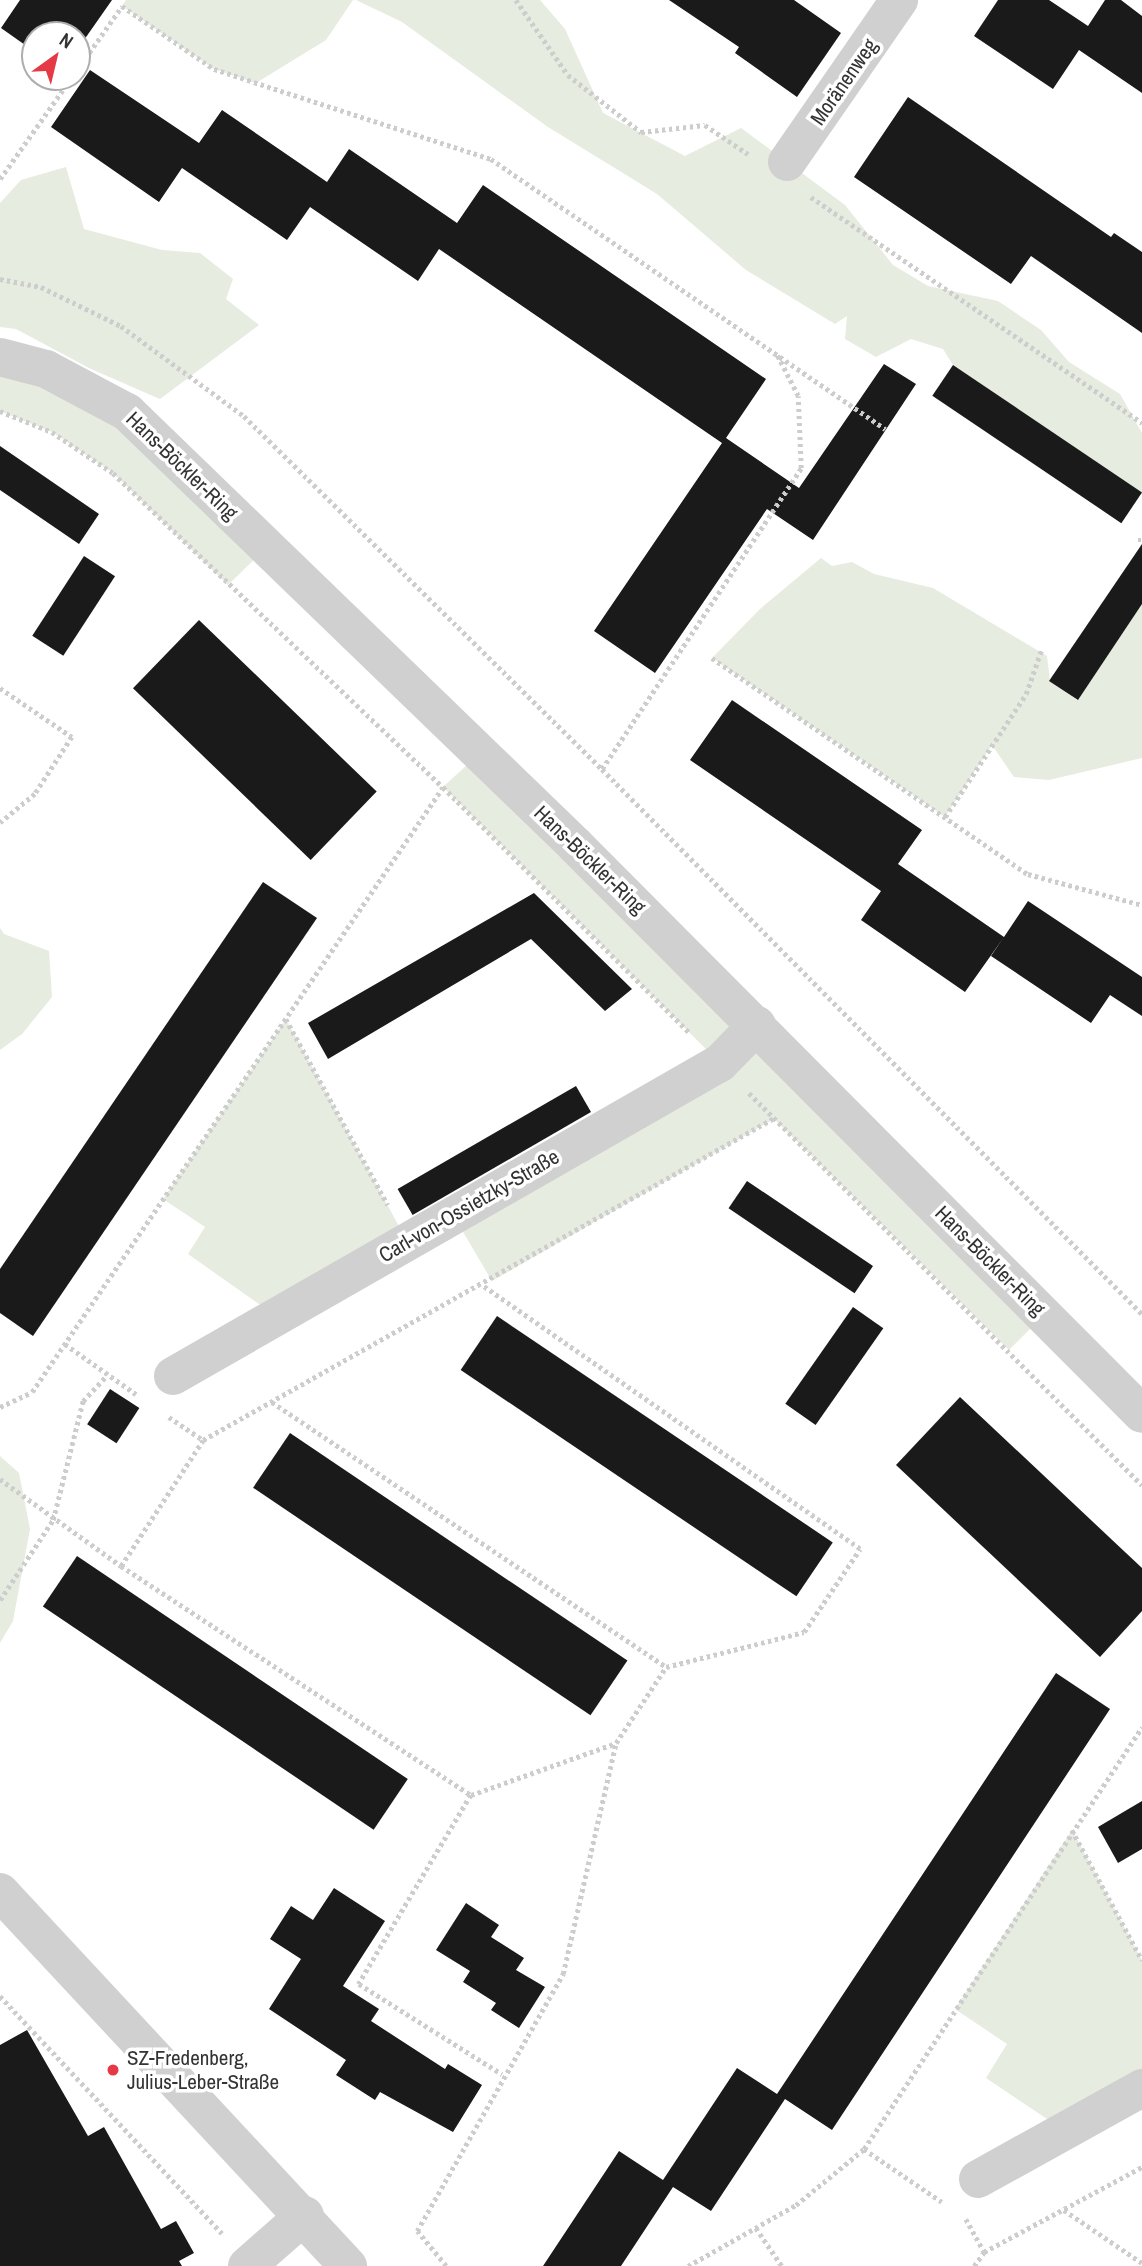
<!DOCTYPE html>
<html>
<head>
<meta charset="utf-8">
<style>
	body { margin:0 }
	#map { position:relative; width:1142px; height:2266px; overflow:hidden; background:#fff; font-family:"Archivo Narrow",sans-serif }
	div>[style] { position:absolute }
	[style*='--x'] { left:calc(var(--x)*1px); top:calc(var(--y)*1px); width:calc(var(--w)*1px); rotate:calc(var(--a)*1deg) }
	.green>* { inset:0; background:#e6ecdf }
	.building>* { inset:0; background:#1a1a1a; transform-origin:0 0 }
	.path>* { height:4.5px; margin-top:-2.25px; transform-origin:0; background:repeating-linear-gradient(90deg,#cdcdcd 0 3.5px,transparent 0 7px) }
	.minor>* { height:38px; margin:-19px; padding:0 19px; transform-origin:19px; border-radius:19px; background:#d0d0d0 }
	.dots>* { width:19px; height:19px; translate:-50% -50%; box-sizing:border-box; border:4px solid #fff; border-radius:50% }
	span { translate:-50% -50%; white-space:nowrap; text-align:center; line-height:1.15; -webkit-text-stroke:7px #fff; paint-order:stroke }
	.street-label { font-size:21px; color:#333 }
	.poi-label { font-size:21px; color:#333 }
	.left { translate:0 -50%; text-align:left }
	.north { position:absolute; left:21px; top:21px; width:70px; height:70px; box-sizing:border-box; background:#fff; border:2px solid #adadad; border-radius:50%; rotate:34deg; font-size:19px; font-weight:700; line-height:28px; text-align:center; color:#333 }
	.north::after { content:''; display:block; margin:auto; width:24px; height:32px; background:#e63946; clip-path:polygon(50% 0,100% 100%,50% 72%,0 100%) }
</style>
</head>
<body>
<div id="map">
	<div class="green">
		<div style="clip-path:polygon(126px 0,353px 0,326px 40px,256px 83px,214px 69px,122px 6px)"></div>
		<div style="clip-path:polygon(356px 0,540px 0,565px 29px,603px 113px,685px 156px,741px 128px,845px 205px,893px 265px,928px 286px,998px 301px,1041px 330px,1069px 362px,1120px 394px,1142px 433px,1142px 493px,953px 365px,943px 349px,911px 339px,876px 357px,845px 339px,847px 316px,835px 324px,746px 270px,657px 194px,548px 127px,402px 22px)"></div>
		<div style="clip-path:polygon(66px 167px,84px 229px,162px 250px,200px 253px,233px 279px,226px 299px,259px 325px,160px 399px,91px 369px,16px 329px,0 327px,0 203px,21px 180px)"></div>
		<div style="clip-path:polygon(0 357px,46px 369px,267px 547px,228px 585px,113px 473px,52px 432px,0 411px)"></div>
		<div style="clip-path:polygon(821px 558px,832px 566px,852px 562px,874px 574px,933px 588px,1047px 656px,1050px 681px,1077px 700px,1142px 604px,1142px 758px,1049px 780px,1014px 777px,992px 745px,945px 817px,712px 658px,760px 609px)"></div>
		<div style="clip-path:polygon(480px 753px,1044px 1315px,1009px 1350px,774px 1119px,492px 1281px,453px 1215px,720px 1063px,443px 787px)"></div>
		<div style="clip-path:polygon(0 928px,4px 934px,49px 951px,52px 997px,22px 1034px,0 1050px)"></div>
		<div style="clip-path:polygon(286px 1019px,407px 1241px,276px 1316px,188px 1254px,205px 1227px,163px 1199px)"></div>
		<div style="clip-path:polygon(0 1456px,19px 1473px,30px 1529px,13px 1621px,0 1643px)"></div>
		<div style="clip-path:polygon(1072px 1830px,1142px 1960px,1142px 2088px,1065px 2131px,986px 2078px,1007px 2044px,955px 2009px)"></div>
	</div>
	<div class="building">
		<div style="clip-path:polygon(20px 0,112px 0,77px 50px,77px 35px,35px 35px,35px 52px,1px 28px)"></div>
		<div style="clip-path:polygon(669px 0,794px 0,841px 33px,797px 97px,735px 53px,739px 47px)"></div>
		<div style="clip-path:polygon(998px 0,1049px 0,1088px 26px,1105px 0,1121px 0,1142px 16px,1142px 93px,1079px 50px,1053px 89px,974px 36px)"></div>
		<div style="clip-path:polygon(90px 70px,199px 143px,222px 110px,327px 182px,349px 149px,457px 223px,483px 185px,766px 379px,726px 438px,799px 488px,884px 364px,916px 384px,813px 540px,767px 509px,655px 673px,594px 631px,722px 443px,439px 249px,418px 281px,310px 207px,287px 240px,182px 168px,159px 202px,51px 127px)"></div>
		<div style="clip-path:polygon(908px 97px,1111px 237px,1114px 233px,1142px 252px,1142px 333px,1031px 256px,1011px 284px,854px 177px)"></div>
		<div style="left:953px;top:365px;width:228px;height:37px;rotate:34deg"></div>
		<div style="clip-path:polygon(0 446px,99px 514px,79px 544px,0 490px)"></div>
		<div style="clip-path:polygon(1142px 544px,1142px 604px,1078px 700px,1049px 681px)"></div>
		<div style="left:84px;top:556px;width:37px;height:95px;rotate:33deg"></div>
		<div style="left:199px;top:620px;width:247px;height:95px;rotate:44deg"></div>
		<div style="clip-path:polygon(732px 700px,922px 830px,898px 864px,1004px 937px,1028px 901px,1142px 977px,1142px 1016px,1110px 995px,1091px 1023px,991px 956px,1004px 937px,965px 992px,861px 920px,881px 891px,690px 760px)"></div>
		<div style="clip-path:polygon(263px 882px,317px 918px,33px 1336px,0 1313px,0 1269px)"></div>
		<div style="clip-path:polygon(534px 893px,632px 989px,605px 1011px,531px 939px,328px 1059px,308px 1023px)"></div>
		<div style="left:576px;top:1086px;width:30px;height:206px;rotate:60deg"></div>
		<div style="left:747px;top:1181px;width:152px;height:33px;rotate:34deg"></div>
		<div style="left:853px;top:1307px;width:37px;height:118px;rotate:35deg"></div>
		<div style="left:497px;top:1316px;width:405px;height:65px;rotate:34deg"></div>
		<div style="left:110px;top:1389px;width:35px;height:42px;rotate:33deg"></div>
		<div style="clip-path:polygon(960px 1397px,1142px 1568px,1142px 1611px,1100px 1657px,896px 1465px)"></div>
		<div style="left:290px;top:1433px;width:407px;height:66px;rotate:34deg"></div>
		<div style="left:77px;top:1556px;width:399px;height:61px;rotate:34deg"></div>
		<div style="clip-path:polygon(1056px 1673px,1110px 1709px,832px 2130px,785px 2099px,711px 2211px,673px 2187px,621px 2266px,543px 2266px,619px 2151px,663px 2180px,737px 2068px,777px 2094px)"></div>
		<div style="clip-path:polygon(1142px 1801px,1142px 1849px,1118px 1863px,1098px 1827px)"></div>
		<div style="clip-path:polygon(334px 1888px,385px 1921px,343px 1986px,379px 2009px,371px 2021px,445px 2069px,448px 2064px,482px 2085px,453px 2132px,380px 2092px,375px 2100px,336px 2075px,346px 2060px,269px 2009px,301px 1959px,270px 1939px,291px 1906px,313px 1920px)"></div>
		<div style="clip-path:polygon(466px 1903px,499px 1925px,491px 1937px,524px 1958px,516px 1970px,545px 1987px,519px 2028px,491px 2010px,496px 2003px,463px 1982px,470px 1971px,436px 1950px)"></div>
		<div style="clip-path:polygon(27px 2030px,88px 2136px,104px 2127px,161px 2229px,176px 2221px,194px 2253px,179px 2261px,182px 2266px,0 2266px,0 2045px)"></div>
	</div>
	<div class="path">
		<div style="--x:516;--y:0;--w:91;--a:55.3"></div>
		<div style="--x:568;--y:75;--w:93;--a:38"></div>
		<div style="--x:641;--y:132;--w:64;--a:-6.2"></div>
		<div style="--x:705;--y:125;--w:52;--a:34"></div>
		<div style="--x:77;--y:70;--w:78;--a:-54.9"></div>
		<div style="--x:122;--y:6;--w:112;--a:34.4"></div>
		<div style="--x:214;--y:69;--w:291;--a:18"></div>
		<div style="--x:491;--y:159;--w:478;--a:34.4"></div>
		<div style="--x:0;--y:179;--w:125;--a:-54.8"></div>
		<div style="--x:811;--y:197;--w:401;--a:34.3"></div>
		<div style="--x:0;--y:279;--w:42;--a:11"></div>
		<div style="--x:41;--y:287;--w:89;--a:26"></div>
		<div style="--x:121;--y:326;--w:152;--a:36.2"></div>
		<div style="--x:244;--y:416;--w:503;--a:44.6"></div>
		<div style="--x:602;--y:769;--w:767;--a:45.26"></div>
		<div style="--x:0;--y:411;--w:56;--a:22"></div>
		<div style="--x:52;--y:432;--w:73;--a:33.9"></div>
		<div style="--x:113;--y:473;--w:456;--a:43.6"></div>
		<div style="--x:443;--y:787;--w:350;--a:44.9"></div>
		<div style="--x:1138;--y:540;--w:4;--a:0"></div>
		<div style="--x:712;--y:658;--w:383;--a:34.4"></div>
		<div style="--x:1028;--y:874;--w:118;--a:15.2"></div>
		<div style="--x:0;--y:688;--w:87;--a:34.2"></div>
		<div style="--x:72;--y:737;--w:68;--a:123"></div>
		<div style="--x:35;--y:794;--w:45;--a:140.4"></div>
		<div style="--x:602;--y:769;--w:361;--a:-56.5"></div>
		<div style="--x:801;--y:468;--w:72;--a:-92.4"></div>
		<div style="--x:798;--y:396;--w:46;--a:-117.1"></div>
		<div style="--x:945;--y:817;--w:147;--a:-56.6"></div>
		<div style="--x:1026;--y:694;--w:49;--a:-70.8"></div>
		<div style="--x:286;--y:1019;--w:212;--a:61.3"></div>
		<div style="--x:749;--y:1093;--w:555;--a:44.93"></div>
		<div style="--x:65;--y:1344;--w:87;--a:35.2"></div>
		<div style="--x:272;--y:1402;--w:475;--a:33.9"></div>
		<div style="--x:0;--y:1407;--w:35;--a:-25"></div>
		<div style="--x:32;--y:1392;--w:731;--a:-55.81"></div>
		<div style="--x:169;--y:1417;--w:41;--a:34.1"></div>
		<div style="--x:0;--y:1479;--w:149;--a:35.7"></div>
		<div style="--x:121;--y:1566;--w:418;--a:33.2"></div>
		<div style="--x:471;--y:1795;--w:154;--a:-19.7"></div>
		<div style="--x:121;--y:1566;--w:150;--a:-56.9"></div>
		<div style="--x:203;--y:1440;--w:656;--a:-29.42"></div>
		<div style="--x:0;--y:1600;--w:96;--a:-56.5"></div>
		<div style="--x:53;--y:1520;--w:123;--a:-75.9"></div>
		<div style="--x:83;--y:1401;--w:35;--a:-47"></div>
		<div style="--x:471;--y:1795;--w:220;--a:120.7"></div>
		<div style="--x:359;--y:1984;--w:169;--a:32.2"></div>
		<div style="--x:1072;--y:1830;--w:148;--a:61.7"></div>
		<div style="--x:0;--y:1996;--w:325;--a:46.9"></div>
		<div style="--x:864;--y:2149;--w:505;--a:-56.62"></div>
		<div style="--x:1064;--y:2210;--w:94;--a:34.2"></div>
		<div style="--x:966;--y:2219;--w:38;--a:61"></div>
		<div style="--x:756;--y:2228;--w:46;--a:55.6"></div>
		<div style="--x:446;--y:2266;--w:45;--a:-129.6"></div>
		<div style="--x:417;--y:2231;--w:296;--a:-60.4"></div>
		<div style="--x:563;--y:1974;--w:237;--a:-77.1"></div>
		<div style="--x:616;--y:1743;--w:91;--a:-56.7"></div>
		<div style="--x:666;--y:1667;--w:142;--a:-14.2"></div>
		<div style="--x:804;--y:1632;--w:100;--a:-56"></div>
		<div style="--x:860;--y:1549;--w:460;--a:-145.1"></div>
		<div style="--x:688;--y:2266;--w:124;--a:-29.5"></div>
		<div style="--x:796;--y:2205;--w:88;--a:-39.5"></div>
		<div style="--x:864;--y:2149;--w:94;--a:34.2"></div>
		<div style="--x:974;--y:2266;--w:17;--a:-54"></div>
		<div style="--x:984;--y:2252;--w:179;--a:-28.3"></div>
	</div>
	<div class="minor">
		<div style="--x:787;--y:162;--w:197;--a:-55.3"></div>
		<div style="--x:0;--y:357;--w:48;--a:14.6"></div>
		<div style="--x:46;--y:369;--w:92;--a:28"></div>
		<div style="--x:127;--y:412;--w:623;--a:44.02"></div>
		<div style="--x:575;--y:845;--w:803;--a:45.1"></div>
		<div style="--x:173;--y:1376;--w:630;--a:-29.78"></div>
		<div style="--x:720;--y:1063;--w:53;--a:-45.8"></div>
		<div style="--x:0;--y:1892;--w:511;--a:47.06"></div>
		<div style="--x:978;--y:2179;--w:188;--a:-29"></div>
		<div style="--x:247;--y:2266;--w:77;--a:-41.3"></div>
	</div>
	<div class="dots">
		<div style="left:113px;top:2070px;background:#e63946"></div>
	</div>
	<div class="street-label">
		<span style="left:844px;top:82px;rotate:-55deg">Moränenweg</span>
		<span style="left:182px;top:466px;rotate:44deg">Hans-Böckler-Ring</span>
		<span style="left:590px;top:860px;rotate:44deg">Hans-Böckler-Ring</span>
		<span style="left:469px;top:1206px;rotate:-30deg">Carl-von-Ossietzky-Straße</span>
		<span style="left:990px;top:1261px;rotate:45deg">Hans-Böckler-Ring</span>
	</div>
	<div class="poi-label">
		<span class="left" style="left:127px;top:2070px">SZ-Fredenberg,<br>Julius-Leber-Straße</span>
	</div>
	<div class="north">N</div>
</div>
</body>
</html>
